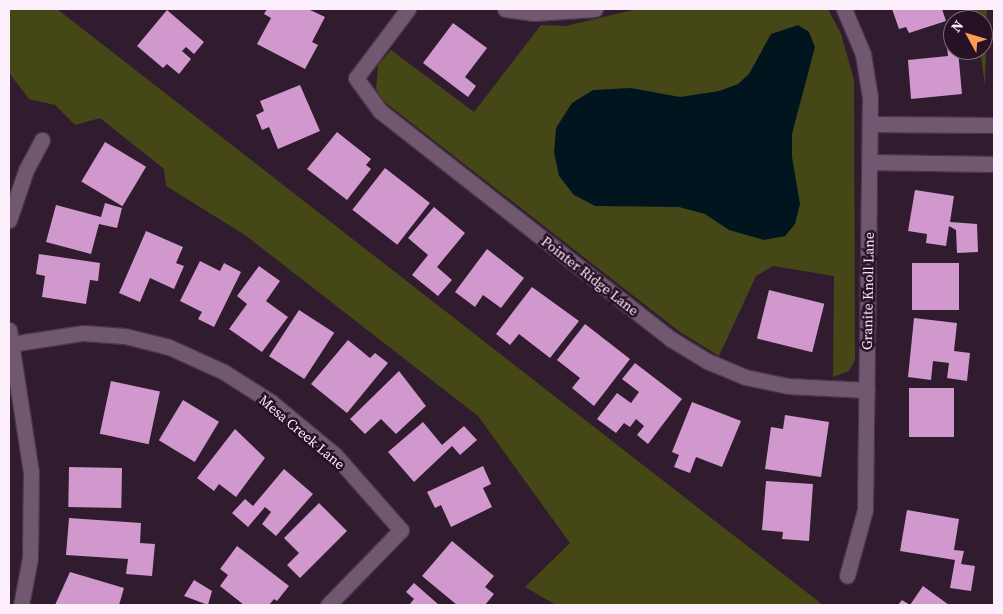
<!DOCTYPE html>
<html>
<head>
<meta charset="utf-8">
<style>
	body { margin:0 }
	#map { position:relative; width:1003px; height:614px; overflow:hidden; background:#301b2f; font-family:"Source Serif 4",serif }
	div>[style] { position:absolute }
	[style*='--x'] { left:calc(var(--x)*1px); top:calc(var(--y)*1px); width:calc(var(--w)*1px); rotate:calc(var(--a)*1deg) }
	.green>* { inset:0; background:#454816 }
	.water>* { inset:0; background:#00151e }
	.building>* { inset:0; background:#d098cd; transform-origin:0 0 }
	.roads { filter:drop-shadow(1px 0 #4a3849) drop-shadow(-1px 0 #4a3849) drop-shadow(0 1px #4a3849) drop-shadow(0 -1px #4a3849) }
	.street>* { height:15px; margin:-7.5px; padding:0 7.5px; transform-origin:7.5px; border-radius:7.5px; background:#715870 }
	span { translate:-50% -50%; white-space:nowrap; text-align:center; line-height:1.15; -webkit-text-stroke:5px #261125; paint-order:stroke }
	.street-label { font-size:14px; color:#fdeefb }
	.frame { position:absolute; inset:0; border:10px solid #fdeefb; pointer-events:none }
	.north { position:absolute; left:943px; top:10px; width:50px; height:50px; box-sizing:border-box; background:#261125; border:1px solid #7c697b; border-radius:50%; rotate:309deg; font-size:14px; font-weight:700; line-height:20px; text-align:center; color:#fdeefb }
	.north::after { content:''; display:block; margin:auto; width:18px; height:22px; background:#fc9e52; clip-path:polygon(50% 0,100% 100%,50% 72%,0 100%) }
</style>
</head>
<body>
<div id="map">
	<div class="green">
		<div style="clip-path:polygon(9px 9px,57px 9px,823px 605px,556px 605px,525px 587px,570px 543px,478px 416px,245px 235px,166px 186px,164px 169px,100px 118px,75px 125px,55px 105px,29px 99px,9px 73px)"></div>
		<div style="clip-path:polygon(637px 9px,828px 9px,841px 34px,854px 80px,855px 360px,849px 371px,833px 377px,834px 276px,773px 266px,756px 276px,719px 356px,680px 332px,382px 100px,376px 89px,378px 65px,391px 50px,474px 112px,541px 25px,566px 26px)"></div>
		<div style="clip-path:polygon(972px 9px,987px 9px,985px 86px,980px 50px,983px 50px,983px 20px,975px 20px)"></div>
	</div>
	<div class="water">
		<div style="clip-path:polygon(798px 25px,809px 32px,815px 47px,792px 134px,792px 157px,800px 204px,795px 224px,785px 236px,764px 240px,729px 230px,705px 214px,679px 207px,595px 206px,574px 195px,559px 176px,554px 152px,556px 128px,572px 103px,593px 90px,631px 88px,680px 97px,719px 91px,738px 84px,749px 74px,771px 34px)"></div>
	</div>
	<div class="building">
		<div style="clip-path:polygon(267px 9px,308px 9px,325px 17px,312px 42px,318px 45px,305px 69px,257px 44px,271px 18px,264px 14px)"></div>
		<div style="clip-path:polygon(892px 9px,942px 9px,946px 21px,909px 33px,906px 27px,899px 29px)"></div>
		<div style="clip-path:polygon(167px 10px,204px 42px,194px 54px,186px 47px,182px 51px,191px 59px,179px 74px,167px 64px,163px 68px,137px 46px)"></div>
		<div style="clip-path:polygon(453px 23px,487px 48px,465px 77px,476px 86px,468px 97px,423px 63px)"></div>
		<div style="clip-path:polygon(953px 25px,953px 50px,958px 50px,962px 94px,911px 99px,908px 60px,948px 56px,945px 26px)"></div>
		<div style="clip-path:polygon(300px 85px,320px 131px,278px 149px,269px 127px,262px 130px,256px 115px,264px 111px,260px 101px)"></div>
		<div style="clip-path:polygon(337px 132px,371px 159px,366px 165px,371px 169px,347px 200px,307px 169px)"></div>
		<div style="left:105px;top:142px;width:48px;height:46px;rotate:31deg"></div>
		<div style="left:385px;top:168px;width:57px;height:53px;rotate:38deg"></div>
		<div style="clip-path:polygon(915px 190px,954px 196px,950px 222px,977px 224px,978px 252px,957px 253px,956px 230px,949px 226px,946px 246px,926px 243px,927px 234px,908px 231px)"></div>
		<div style="clip-path:polygon(105px 203px,122px 208px,117px 228px,99px 224px,91px 254px,46px 242px,56px 205px,101px 217px)"></div>
		<div style="clip-path:polygon(434px 207px,465px 233px,437px 267px,452px 280px,438px 296px,412px 275px,428px 255px,408px 238px)"></div>
		<div style="clip-path:polygon(146px 231px,183px 247px,176px 263px,184px 266px,174px 289px,150px 278px,140px 302px,119px 293px)"></div>
		<div style="clip-path:polygon(487px 249px,524px 278px,501px 308px,483px 295px,475px 307px,455px 292px)"></div>
		<div style="clip-path:polygon(39px 254px,100px 263px,98px 281px,90px 280px,86px 304px,42px 297px,45px 276px,36px 274px)"></div>
		<div style="clip-path:polygon(200px 261px,220px 271px,224px 263px,241px 272px,214px 327px,198px 319px,202px 312px,180px 301px)"></div>
		<div style="left:959px;top:263px;width:47px;height:47px;rotate:90deg"></div>
		<div style="clip-path:polygon(259px 266px,280px 281px,266px 301px,288px 317px,262px 352px,229px 329px,247px 304px,237px 296px)"></div>
		<div style="clip-path:polygon(532px 287px,579px 321px,550px 358px,519px 334px,510px 345px,496px 334px)"></div>
		<div style="left:769px;top:290px;width:57px;height:50px;rotate:14deg"></div>
		<div style="left:299px;top:310px;width:42px;height:55px;rotate:33deg"></div>
		<div style="clip-path:polygon(914px 318px,957px 323px,954px 351px,970px 353px,967px 381px,947px 378px,949px 363px,933px 361px,931px 380px,908px 377px)"></div>
		<div style="clip-path:polygon(585px 324px,630px 359px,594px 406px,572px 388px,580px 378px,557px 360px)"></div>
		<div style="clip-path:polygon(348px 340px,370px 358px,375px 353px,388px 363px,347px 413px,311px 384px)"></div>
		<div style="clip-path:polygon(635px 363px,682px 399px,648px 444px,637px 435px,644px 426px,636px 419px,630px 427px,624px 423px,616px 433px,597px 419px,617px 393px,631px 403px,639px 392px,622px 379px)"></div>
		<div style="clip-path:polygon(399px 371px,426px 406px,396px 434px,381px 419px,365px 434px,350px 419px)"></div>
		<div style="left:111px;top:381px;width:50px;height:54px;rotate:12deg"></div>
		<div style="left:954px;top:388px;width:49px;height:45px;rotate:90deg"></div>
		<div style="left:183px;top:400px;width:42px;height:47px;rotate:31deg"></div>
		<div style="clip-path:polygon(692px 402px,741px 421px,722px 467px,696px 457px,690px 473px,674px 467px,679px 455px,672px 452px)"></div>
		<div style="clip-path:polygon(785px 415px,829px 422px,821px 477px,765px 469px,771px 427px,783px 429px)"></div>
		<div style="clip-path:polygon(423px 422px,442px 445px,464px 426px,477px 440px,460px 455px,452px 446px,414px 482px,388px 452px)"></div>
		<div style="clip-path:polygon(235px 429px,265px 458px,236px 497px,219px 484px,214px 491px,197px 478px)"></div>
		<div style="clip-path:polygon(483px 466px,491px 484px,483px 488px,492px 507px,451px 527px,441px 505px,435px 508px,427px 492px)"></div>
		<div style="left:69px;top:467px;width:53px;height:40px;rotate:1deg"></div>
		<div style="clip-path:polygon(284px 469px,313px 494px,276px 536px,262px 524px,271px 512px,265px 507px,248px 527px,232px 513px,245px 499px,253px 506px)"></div>
		<div style="clip-path:polygon(766px 481px,813px 484px,809px 541px,782px 539px,783px 532px,762px 530px)"></div>
		<div style="clip-path:polygon(319px 503px,347px 531px,300px 578px,287px 565px,299px 553px,284px 538px)"></div>
		<div style="clip-path:polygon(907px 510px,959px 519px,954px 550px,964px 551px,961px 564px,975px 566px,971px 591px,950px 588px,955px 560px,900px 551px)"></div>
		<div style="clip-path:polygon(69px 518px,141px 523px,140px 543px,155px 544px,152px 576px,126px 574px,128px 559px,66px 555px)"></div>
		<div style="clip-path:polygon(452px 541px,494px 576px,485px 587px,494px 594px,485px 605px,457px 605px,422px 576px)"></div>
		<div style="clip-path:polygon(237px 546px,289px 586px,277px 601px,274px 599px,269px 605px,244px 605px,220px 586px,228px 575px,220px 569px)"></div>
		<div style="clip-path:polygon(70px 572px,124px 588px,119px 605px,55px 605px)"></div>
		<div style="clip-path:polygon(194px 580px,212px 591px,208px 605px,184px 596px)"></div>
		<div style="clip-path:polygon(414px 583px,439px 605px,409px 605px,414px 599px,406px 592px)"></div>
		<div style="clip-path:polygon(923px 586px,949px 605px,898px 605px,902px 600px,910px 605px)"></div>
	</div>
	<div class="roads">
		<div class="street">
			<div style="--x:408;--y:9;--w:86;--a:127"></div>
			<div style="--x:356;--y:78;--w:41;--a:54"></div>
			<div style="--x:380;--y:111;--w:370;--a:38.1"></div>
			<div style="--x:671;--y:339;--w:42;--a:31.4"></div>
			<div style="--x:707;--y:361;--w:41;--a:22.8"></div>
			<div style="--x:745;--y:377;--w:44;--a:11.8"></div>
			<div style="--x:788;--y:386;--w:79;--a:2.9"></div>
			<div style="--x:505;--y:9;--w:29;--a:8"></div>
			<div style="--x:534;--y:13;--w:61;--a:-3.8"></div>
			<div style="--x:844;--y:9;--w:49;--a:67.1"></div>
			<div style="--x:863;--y:54;--w:44;--a:80.8"></div>
			<div style="--x:870;--y:97;--w:413;--a:90.7"></div>
			<div style="--x:865;--y:510;--w:68;--a:105.3"></div>
			<div style="--x:870;--y:124;--w:124;--a:0.5"></div>
			<div style="--x:870;--y:162;--w:124;--a:0.9"></div>
			<div style="--x:9;--y:220;--w:53;--a:-71.2"></div>
			<div style="--x:26;--y:170;--w:34;--a:-62"></div>
			<div style="--x:9;--y:330;--w:144;--a:81.2"></div>
			<div style="--x:31;--y:472;--w:86;--a:90.7"></div>
			<div style="--x:30;--y:558;--w:48;--a:100.8"></div>
			<div style="--x:11;--y:344;--w:73;--a:-8.7"></div>
			<div style="--x:83;--y:333;--w:42;--a:4.1"></div>
			<div style="--x:125;--y:336;--w:45;--a:14"></div>
			<div style="--x:169;--y:347;--w:60;--a:24.4"></div>
			<div style="--x:224;--y:372;--w:56;--a:32.6"></div>
			<div style="--x:271;--y:402;--w:83;--a:39.6"></div>
			<div style="--x:335;--y:455;--w:100;--a:48.7"></div>
			<div style="--x:401;--y:530;--w:105;--a:134.2"></div>
		</div>
	</div>
	<div class="street-label">
		<span style="left:590px;top:276px;rotate:38deg">Pointer Ridge Lane</span>
		<span style="left:868px;top:291px;rotate:-89deg">Granite Knoll Lane</span>
		<span style="left:302px;top:432px;rotate:40deg">Mesa Creek Lane</span>
	</div>
	<div class="frame"></div>
	<div class="north">N</div>
</div>
</body>
</html>
